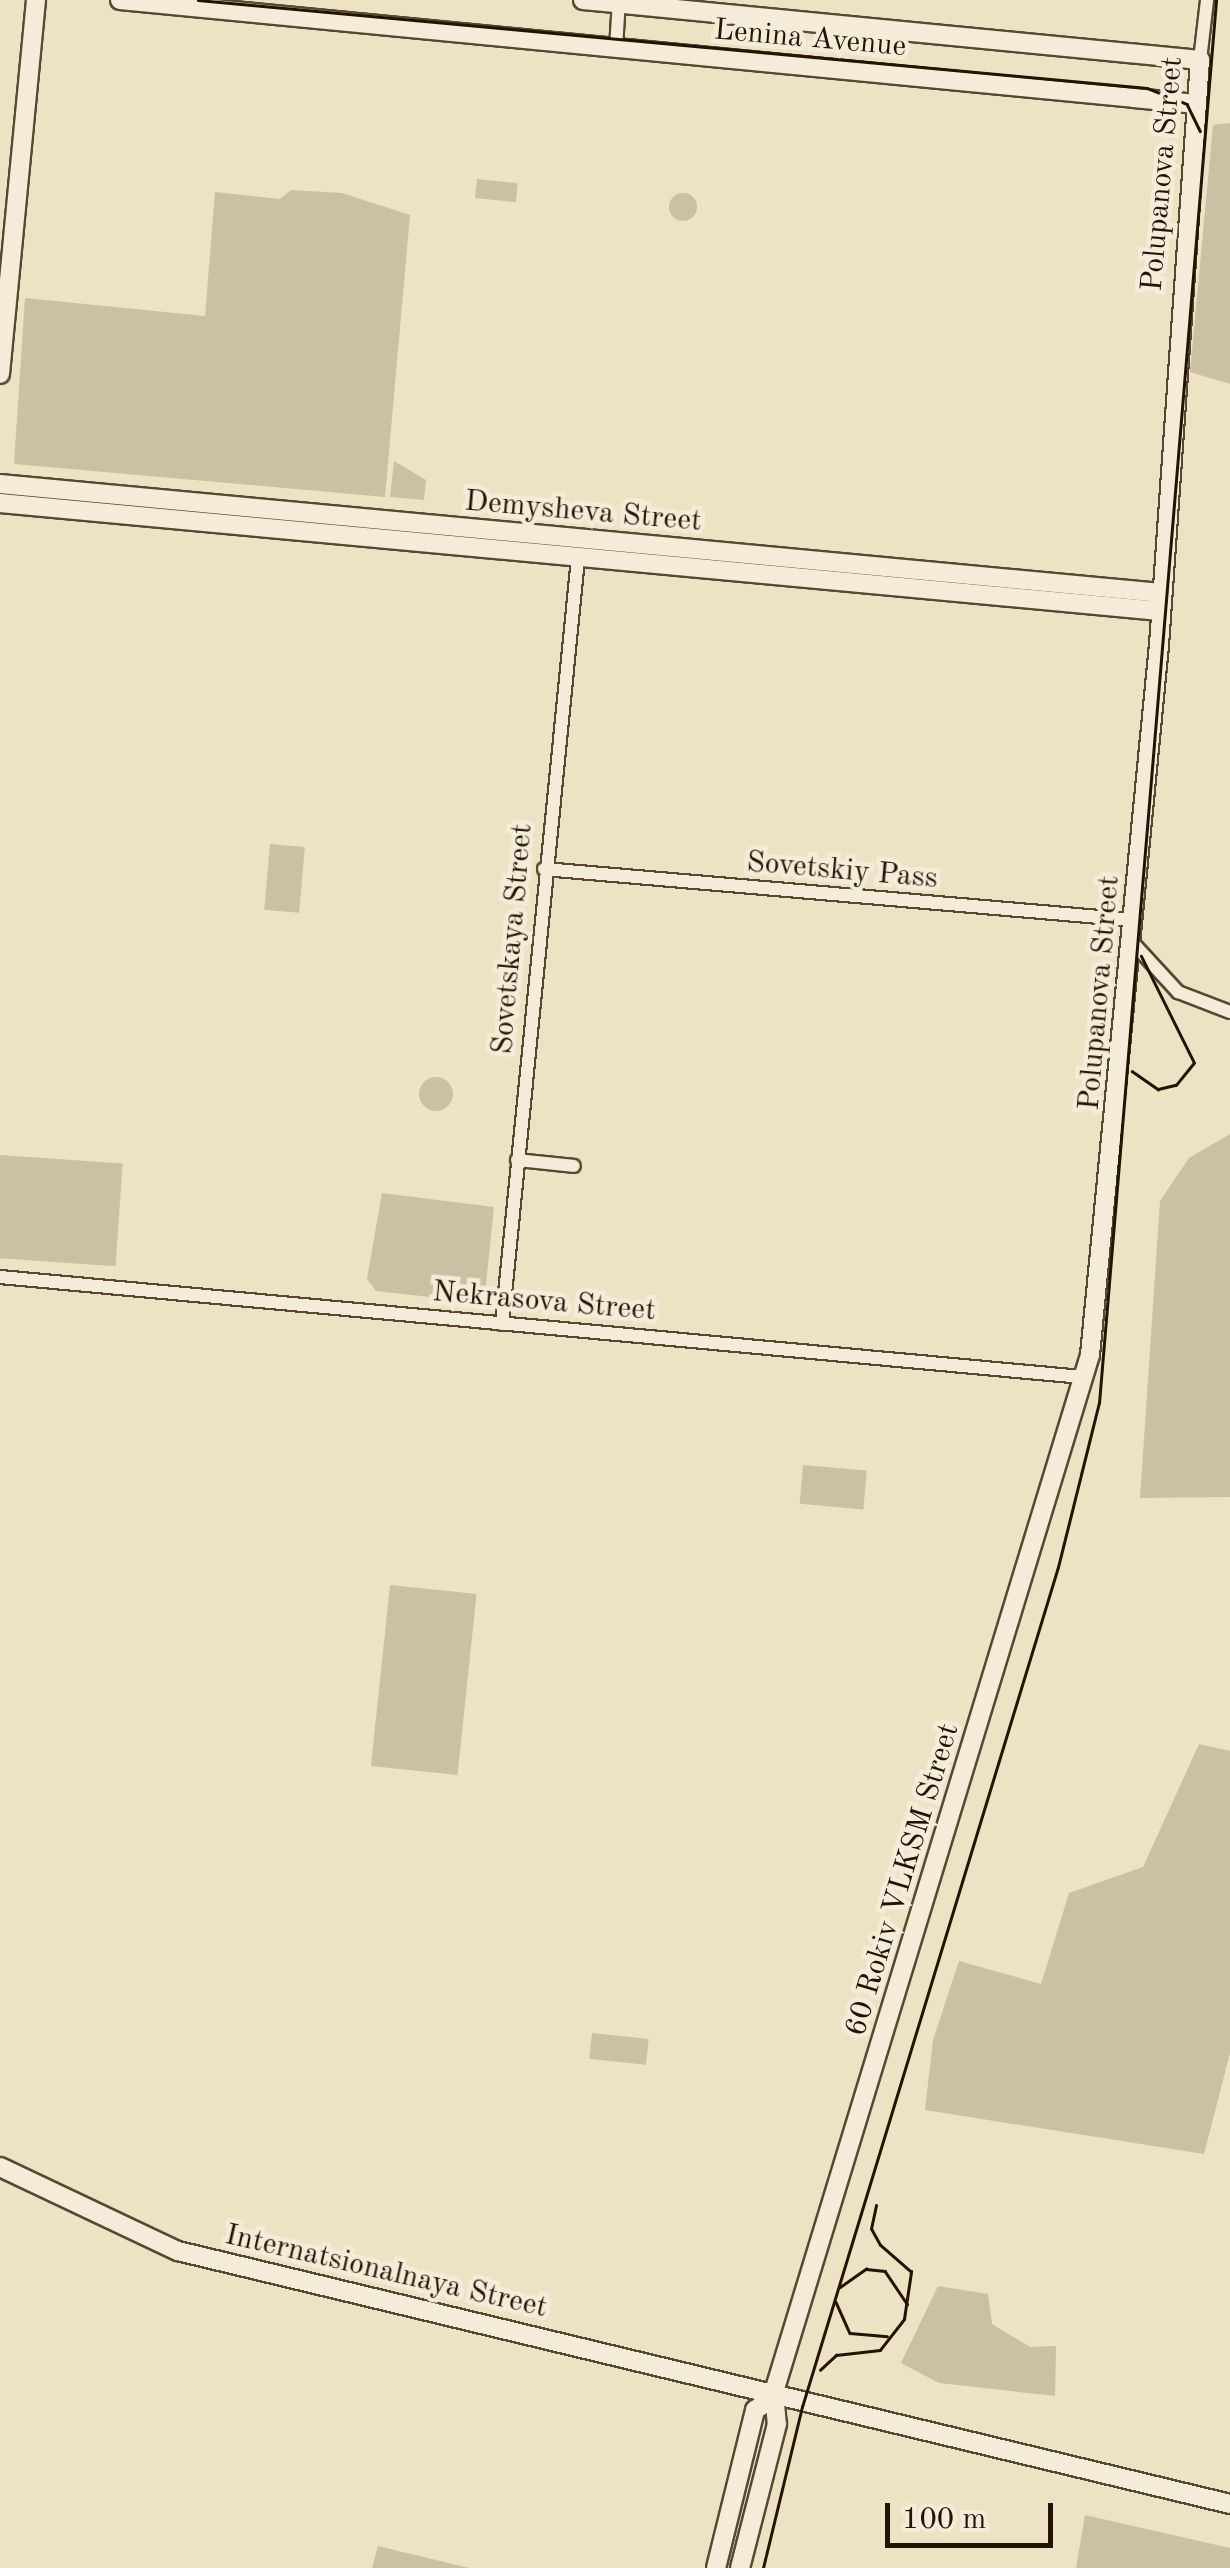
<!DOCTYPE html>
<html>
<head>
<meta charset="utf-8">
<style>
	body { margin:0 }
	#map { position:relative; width:1230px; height:2568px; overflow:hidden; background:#eee2c5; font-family:"Old Standard TT",serif }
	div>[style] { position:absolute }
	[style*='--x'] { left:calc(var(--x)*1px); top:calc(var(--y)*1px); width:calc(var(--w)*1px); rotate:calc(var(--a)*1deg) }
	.green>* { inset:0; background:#cbbfa4; transform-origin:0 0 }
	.round { border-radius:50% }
	.roads { filter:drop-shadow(2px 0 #564832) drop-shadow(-2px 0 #564832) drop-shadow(0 2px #564832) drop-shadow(0 -2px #564832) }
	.street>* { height:12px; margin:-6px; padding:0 6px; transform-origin:6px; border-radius:6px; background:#f4ecd9 }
	.secondary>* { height:18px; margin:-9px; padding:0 9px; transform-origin:9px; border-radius:9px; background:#f4ecd9 }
	.tram>* { height:2.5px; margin:-1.25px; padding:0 1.25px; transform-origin:1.25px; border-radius:1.25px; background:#231401 }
	span { translate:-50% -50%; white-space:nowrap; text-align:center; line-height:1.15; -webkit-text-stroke:9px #f4ecd9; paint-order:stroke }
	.street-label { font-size:30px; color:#231401 }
	.scale { position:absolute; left:885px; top:2503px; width:168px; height:45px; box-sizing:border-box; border:5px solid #231401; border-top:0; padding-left:12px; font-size:30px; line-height:35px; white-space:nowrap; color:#231401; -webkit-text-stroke:8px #f4ecd9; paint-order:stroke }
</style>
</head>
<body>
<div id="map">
	<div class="green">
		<div style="clip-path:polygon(1230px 123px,1230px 384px,1190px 372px,1213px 125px)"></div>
		<div style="left:477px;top:179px;width:41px;height:19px;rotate:6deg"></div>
		<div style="clip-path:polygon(291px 190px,342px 193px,410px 215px,385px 497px,14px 464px,25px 298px,205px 316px,215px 192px,280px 199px)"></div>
		<div class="round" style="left:669px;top:193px;width:28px;height:28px"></div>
		<div style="clip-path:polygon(394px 461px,426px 480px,424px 500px,390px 497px)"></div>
		<div style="clip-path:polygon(16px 492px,568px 546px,569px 548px,16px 499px)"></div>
		<div style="left:270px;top:844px;width:35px;height:66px;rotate:5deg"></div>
		<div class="round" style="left:419px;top:1077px;width:34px;height:34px"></div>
		<div style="clip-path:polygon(1230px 1134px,1230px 1497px,1140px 1498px,1160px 1201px,1189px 1158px)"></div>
		<div style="left:0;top:1155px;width:123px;height:103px;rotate:4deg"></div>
		<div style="clip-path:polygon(382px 1193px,494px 1207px,484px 1303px,376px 1291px,367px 1279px)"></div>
		<div style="left:803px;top:1465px;width:64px;height:39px;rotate:5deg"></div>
		<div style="left:390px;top:1585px;width:87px;height:182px;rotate:6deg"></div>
		<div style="clip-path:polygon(1199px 1744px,1230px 1751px,1230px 2053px,1204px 2154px,925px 2110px,933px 2040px,959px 1961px,1041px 1984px,1069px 1893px,1143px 1867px)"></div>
		<div style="left:592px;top:2033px;width:57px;height:26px;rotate:6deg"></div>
		<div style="clip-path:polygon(938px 2286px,988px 2294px,992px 2324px,1030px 2347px,1056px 2346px,1055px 2396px,939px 2383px,901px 2363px)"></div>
		<div style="clip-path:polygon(1085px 2515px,1230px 2548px,1230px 2568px,1076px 2568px)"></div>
		<div style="clip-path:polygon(378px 2546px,469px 2568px,372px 2568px)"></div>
	</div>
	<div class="roads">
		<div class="street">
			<div style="--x:616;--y:48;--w:48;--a:-86.4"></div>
			<div style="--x:1200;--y:60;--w:60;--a:-83.3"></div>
			<div style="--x:544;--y:869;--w:592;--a:4.94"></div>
			<div style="--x:1133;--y:943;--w:67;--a:47.4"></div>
			<div style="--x:1178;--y:992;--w:56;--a:21"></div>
			<div style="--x:517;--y:1160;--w:57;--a:6"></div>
			<div style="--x:0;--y:1277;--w:1087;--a:5.28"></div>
			<div style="--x:502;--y:1324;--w:770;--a:-84.33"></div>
		</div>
		<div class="secondary">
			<div style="--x:120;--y:0;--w:1081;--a:5.52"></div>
			<div style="--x:583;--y:0;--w:620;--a:5.55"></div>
			<div style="--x:1200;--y:60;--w:586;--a:94.01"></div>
			<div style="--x:1159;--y:645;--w:713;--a:95.55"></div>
			<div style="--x:1090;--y:1355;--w:1084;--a:106.95"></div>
			<div style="--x:774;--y:2392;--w:32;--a:85"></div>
			<div style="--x:777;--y:2424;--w:149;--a:104.4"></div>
			<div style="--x:0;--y:374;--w:376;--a:-84.5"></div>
			<div style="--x:0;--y:484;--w:1166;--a:5.36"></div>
			<div style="--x:0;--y:503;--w:1165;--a:5.32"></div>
			<div style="--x:0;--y:2167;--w:197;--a:25.3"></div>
			<div style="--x:178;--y:2251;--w:1082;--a:13.52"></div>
			<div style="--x:716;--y:2568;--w:163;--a:-76.1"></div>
			<div style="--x:755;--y:2410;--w:22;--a:-34"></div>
		</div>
	</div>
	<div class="tram">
		<div style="--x:198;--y:0;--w:953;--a:5.3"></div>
		<div style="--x:1147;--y:88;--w:43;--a:21.8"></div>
		<div style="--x:1187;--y:104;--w:30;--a:64"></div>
		<div style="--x:1132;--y:1071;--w:32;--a:35"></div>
		<div style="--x:1158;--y:1089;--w:18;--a:-13"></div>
		<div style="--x:1176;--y:1085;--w:28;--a:-51"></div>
		<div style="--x:1194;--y:1063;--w:119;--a:-116.4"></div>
		<div style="--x:840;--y:2287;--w:32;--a:-35"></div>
		<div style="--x:866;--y:2269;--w:19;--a:6"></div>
		<div style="--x:885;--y:2271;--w:40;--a:56"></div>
		<div style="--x:836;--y:2302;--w:34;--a:66"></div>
		<div style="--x:850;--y:2333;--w:37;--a:5"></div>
		<div style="--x:820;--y:2370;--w:22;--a:-43"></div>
		<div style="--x:836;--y:2355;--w:44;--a:-6.5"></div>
		<div style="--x:880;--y:2350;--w:39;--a:-52"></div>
		<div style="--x:904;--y:2319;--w:48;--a:-81.5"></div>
		<div style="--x:911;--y:2272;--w:41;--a:-138.9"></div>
		<div style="--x:880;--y:2245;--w:18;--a:-119"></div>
		<div style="--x:871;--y:2229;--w:24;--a:-78"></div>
		<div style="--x:763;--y:2568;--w:166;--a:-76.4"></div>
		<div style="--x:802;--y:2407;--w:878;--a:-73.05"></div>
		<div style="--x:1058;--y:1567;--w:169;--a:-76"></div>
		<div style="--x:1099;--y:1403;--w:1408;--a:-85.23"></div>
	</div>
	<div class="street-label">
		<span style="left:810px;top:39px;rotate:5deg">Lenina Avenue</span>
		<span style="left:1163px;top:174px;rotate:-85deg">Polupanova Street</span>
		<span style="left:583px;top:512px;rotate:5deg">Demysheva Street</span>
		<span style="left:842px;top:871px;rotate:5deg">Sovetskiy Pass</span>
		<span style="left:513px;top:939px;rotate:-85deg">Sovetskaya Street</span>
		<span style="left:1100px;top:993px;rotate:-85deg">Polupanova Street</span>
		<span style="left:544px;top:1302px;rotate:5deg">Nekrasova Street</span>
		<span style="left:903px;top:1880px;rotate:-73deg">60 Rokiv VLKSM Street</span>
		<span style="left:386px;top:2272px;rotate:13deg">Internatsionalnaya Street</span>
	</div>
	<div class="scale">100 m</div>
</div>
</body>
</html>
